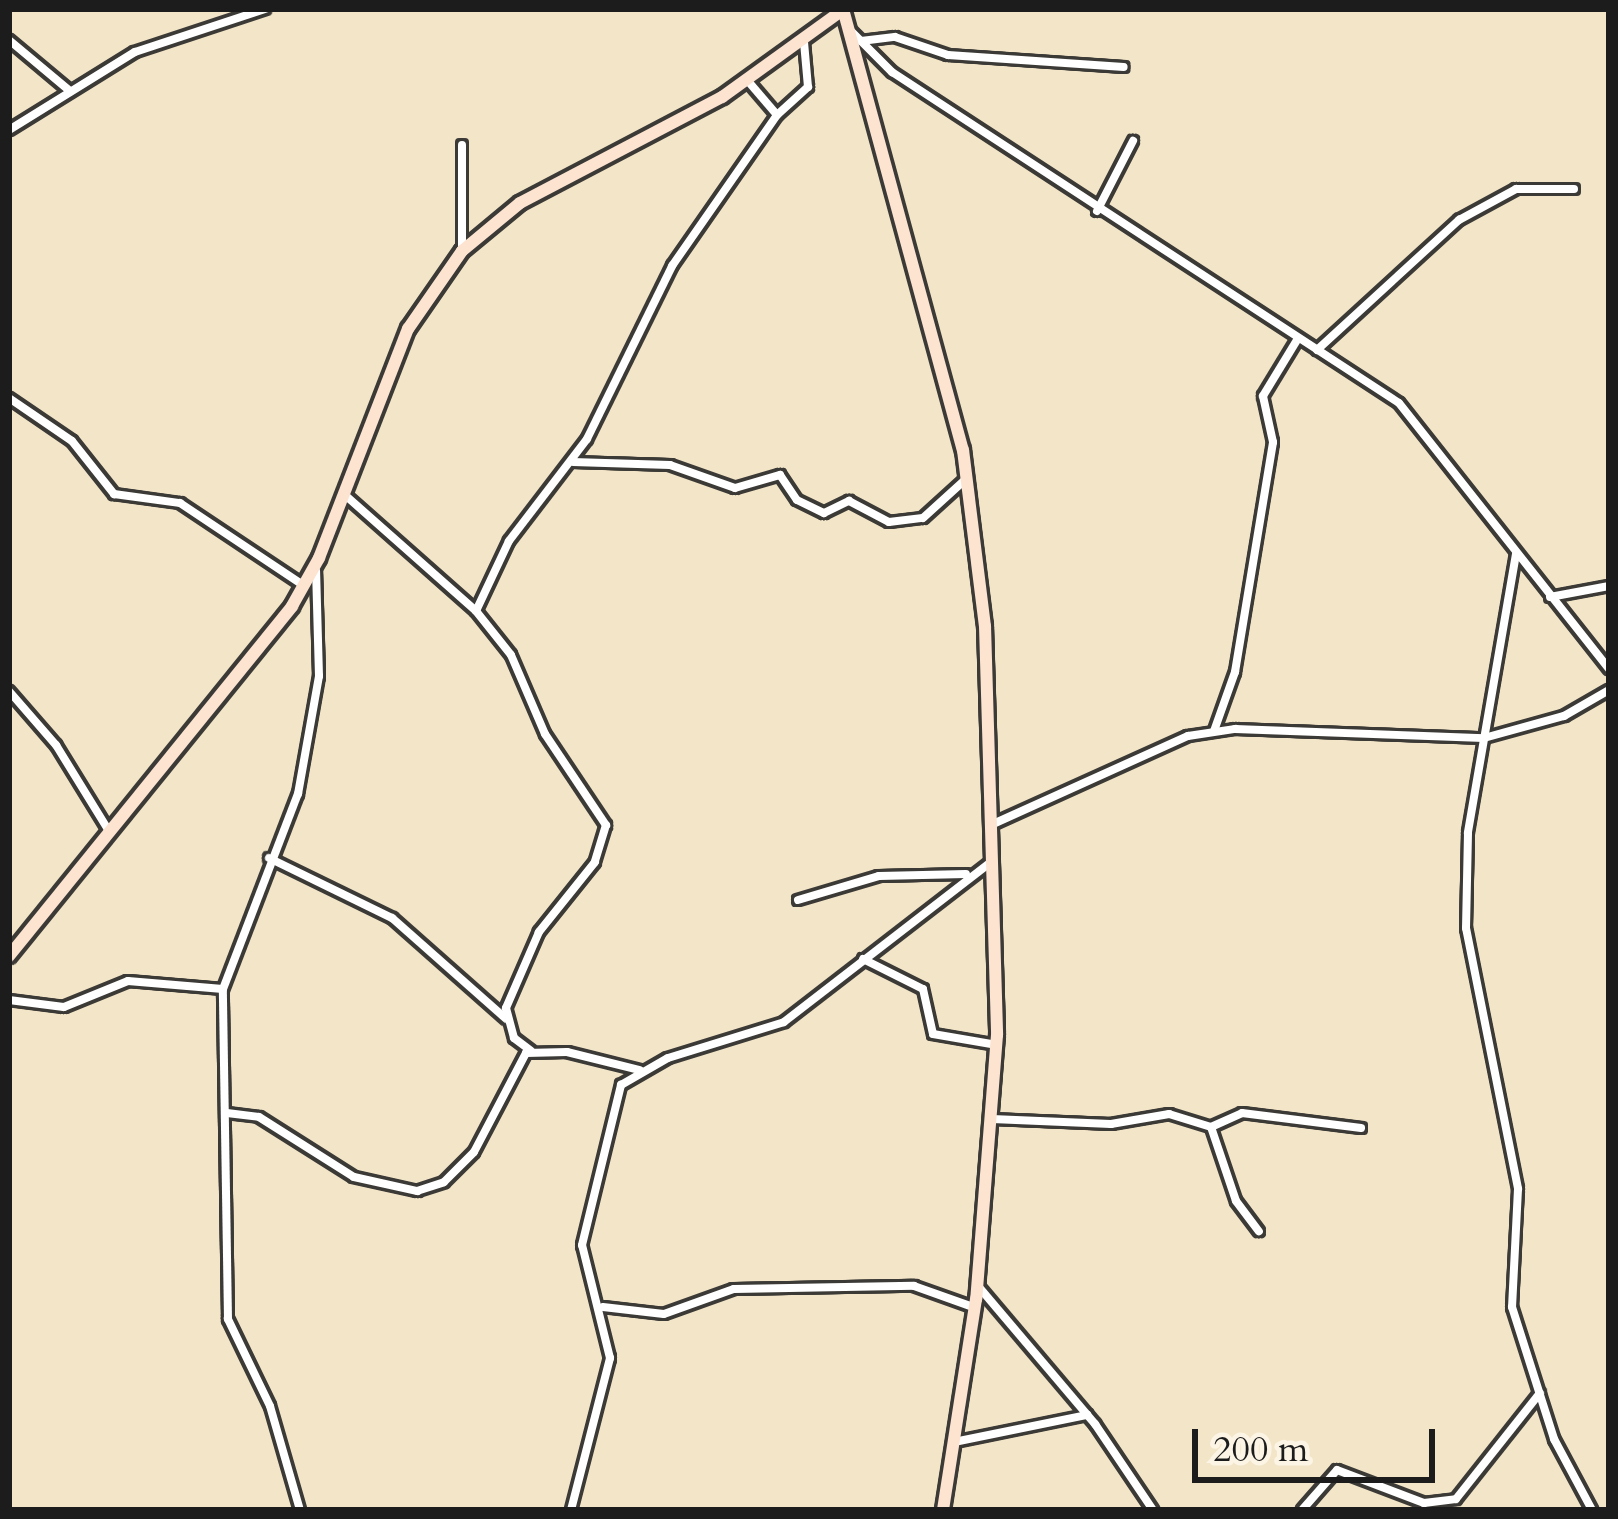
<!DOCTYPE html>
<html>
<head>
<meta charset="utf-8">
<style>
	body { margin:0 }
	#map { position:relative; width:1618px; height:1519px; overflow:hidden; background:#f3e5c8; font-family:Cardo,serif }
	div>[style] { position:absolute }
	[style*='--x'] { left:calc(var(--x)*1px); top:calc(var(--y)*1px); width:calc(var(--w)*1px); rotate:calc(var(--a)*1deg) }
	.roads { filter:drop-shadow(3px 0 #3c3a36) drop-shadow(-3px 0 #3c3a36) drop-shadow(0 3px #3c3a36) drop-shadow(0 -3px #3c3a36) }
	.street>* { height:8px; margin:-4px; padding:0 4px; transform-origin:4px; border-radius:4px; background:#fff }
	.secondary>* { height:12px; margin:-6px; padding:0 6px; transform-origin:6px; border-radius:6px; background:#fde4d1 }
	span { translate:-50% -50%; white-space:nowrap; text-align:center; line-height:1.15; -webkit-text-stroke:12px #fcf5e5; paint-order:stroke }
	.frame { position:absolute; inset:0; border:12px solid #1c1c1c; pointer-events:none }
	.scale { position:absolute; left:1192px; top:1429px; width:243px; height:54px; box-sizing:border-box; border:6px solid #1c1c1c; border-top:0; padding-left:15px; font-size:36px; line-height:42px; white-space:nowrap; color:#1c1c1c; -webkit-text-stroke:9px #fcf5e5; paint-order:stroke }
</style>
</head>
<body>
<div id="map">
	<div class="roads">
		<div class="street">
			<div style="--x:852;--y:32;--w:57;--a:45"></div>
			<div style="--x:892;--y:72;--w:605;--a:33.14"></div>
			<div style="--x:1399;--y:403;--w:339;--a:51.7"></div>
			<div style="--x:9;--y:40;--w:80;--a:39.9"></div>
			<div style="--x:861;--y:41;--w:34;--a:-7"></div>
			<div style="--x:895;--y:37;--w:56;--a:18.8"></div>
			<div style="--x:948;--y:55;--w:176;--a:3.9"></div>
			<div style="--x:747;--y:80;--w:46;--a:49.4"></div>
			<div style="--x:9;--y:130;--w:148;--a:-31.8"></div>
			<div style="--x:135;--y:52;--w:137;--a:-18.3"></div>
			<div style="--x:1097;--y:211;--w:79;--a:-62.8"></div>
			<div style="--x:462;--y:249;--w:104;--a:-90"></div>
			<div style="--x:1317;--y:350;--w:193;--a:-42.5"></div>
			<div style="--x:1459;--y:220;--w:65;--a:-28.5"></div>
			<div style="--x:1516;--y:189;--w:58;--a:0"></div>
			<div style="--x:9;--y:398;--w:76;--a:34.3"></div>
			<div style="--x:72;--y:441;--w:68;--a:51.6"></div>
			<div style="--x:114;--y:494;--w:67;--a:7.8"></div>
			<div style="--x:180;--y:503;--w:148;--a:33.7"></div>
			<div style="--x:573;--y:462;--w:97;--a:1.8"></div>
			<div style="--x:670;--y:465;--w:69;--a:19.5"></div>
			<div style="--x:735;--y:488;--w:47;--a:-16.1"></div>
			<div style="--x:780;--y:475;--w:30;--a:56"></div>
			<div style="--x:797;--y:500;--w:30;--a:26"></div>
			<div style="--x:824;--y:513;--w:28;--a:-26"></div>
			<div style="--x:849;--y:501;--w:45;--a:27.7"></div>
			<div style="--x:889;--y:522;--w:34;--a:-7"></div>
			<div style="--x:923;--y:518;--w:58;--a:-42.2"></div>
			<div style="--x:345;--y:495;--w:175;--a:41.5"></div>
			<div style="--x:476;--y:611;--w:56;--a:51.5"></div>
			<div style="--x:511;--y:655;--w:86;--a:66.7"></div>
			<div style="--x:545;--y:734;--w:110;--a:56.2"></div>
			<div style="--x:606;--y:825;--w:39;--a:107"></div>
			<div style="--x:595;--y:862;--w:90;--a:128.7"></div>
			<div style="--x:539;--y:932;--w:83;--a:113.5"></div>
			<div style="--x:506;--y:1008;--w:31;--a:75"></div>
			<div style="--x:514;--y:1038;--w:21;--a:37"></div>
			<div style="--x:1516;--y:554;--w:283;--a:99.8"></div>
			<div style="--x:1468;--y:833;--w:95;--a:91.2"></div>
			<div style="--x:1466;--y:928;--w:266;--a:78.7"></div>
			<div style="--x:1518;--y:1189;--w:118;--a:92.9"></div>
			<div style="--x:1512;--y:1307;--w:139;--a:72.3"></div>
			<div style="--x:1554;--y:1439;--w:81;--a:61.8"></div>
			<div style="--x:1550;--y:597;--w:60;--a:-10.6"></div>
			<div style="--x:476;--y:611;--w:77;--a:-64.8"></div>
			<div style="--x:509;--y:541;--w:128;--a:-52.6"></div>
			<div style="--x:587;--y:439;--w:193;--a:-63.8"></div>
			<div style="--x:672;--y:266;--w:184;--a:-55.2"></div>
			<div style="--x:777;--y:115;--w:42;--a:-42.1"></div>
			<div style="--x:808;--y:87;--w:45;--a:-95.1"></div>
			<div style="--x:9;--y:691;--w:72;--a:49"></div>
			<div style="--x:56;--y:745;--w:101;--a:58.4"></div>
			<div style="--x:1214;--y:731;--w:63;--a:-70.4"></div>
			<div style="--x:1235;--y:672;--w:233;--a:-80.6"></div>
			<div style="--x:1273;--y:442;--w:47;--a:-102.3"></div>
			<div style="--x:1263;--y:396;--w:66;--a:-58.7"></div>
			<div style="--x:993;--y:824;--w:214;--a:-24.3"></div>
			<div style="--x:1188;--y:736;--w:48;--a:-8.5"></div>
			<div style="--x:1235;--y:729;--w:249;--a:2.1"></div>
			<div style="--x:1484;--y:738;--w:83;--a:-15.4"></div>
			<div style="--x:1564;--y:716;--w:52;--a:-30"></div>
			<div style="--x:269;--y:858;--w:137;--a:26"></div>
			<div style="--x:392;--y:918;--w:152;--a:41.5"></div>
			<div style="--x:798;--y:900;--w:84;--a:-16.5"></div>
			<div style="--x:879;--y:876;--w:87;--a:-1.3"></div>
			<div style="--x:863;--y:959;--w:67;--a:26.6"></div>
			<div style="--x:923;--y:989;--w:46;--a:77.5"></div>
			<div style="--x:933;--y:1034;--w:65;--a:9.8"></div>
			<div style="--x:9;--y:1000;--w:55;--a:7.3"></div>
			<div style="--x:64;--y:1007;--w:69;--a:-22.1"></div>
			<div style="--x:128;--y:981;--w:95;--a:4.8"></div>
			<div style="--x:227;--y:1113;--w:32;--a:7"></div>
			<div style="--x:259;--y:1117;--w:112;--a:32.3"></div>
			<div style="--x:354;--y:1177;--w:65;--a:12.5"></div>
			<div style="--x:417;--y:1191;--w:28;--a:-18"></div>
			<div style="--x:444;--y:1182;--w:42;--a:-45"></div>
			<div style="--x:474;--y:1152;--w:112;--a:-62.3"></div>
			<div style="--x:526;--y:1053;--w:41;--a:-1.4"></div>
			<div style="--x:567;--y:1052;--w:75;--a:13.9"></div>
			<div style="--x:992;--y:1119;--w:119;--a:2.4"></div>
			<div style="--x:1111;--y:1124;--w:59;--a:-9.8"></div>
			<div style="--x:1169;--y:1114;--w:44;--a:17.2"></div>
			<div style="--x:1211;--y:1127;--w:78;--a:71.3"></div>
			<div style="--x:1236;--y:1201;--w:38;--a:53"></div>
			<div style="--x:1211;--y:1127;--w:34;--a:-24"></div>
			<div style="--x:1242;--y:1113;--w:120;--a:7.2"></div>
			<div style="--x:978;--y:1286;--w:181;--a:49.7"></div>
			<div style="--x:1095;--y:1424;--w:104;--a:56"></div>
			<div style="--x:603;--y:1307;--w:61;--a:6.5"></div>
			<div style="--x:664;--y:1314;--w:74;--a:-19.7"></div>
			<div style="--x:734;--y:1289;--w:180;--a:-1"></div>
			<div style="--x:914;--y:1286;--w:63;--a:19.6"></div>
			<div style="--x:959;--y:1441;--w:131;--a:-11.5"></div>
			<div style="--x:300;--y:1510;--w:108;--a:-106.1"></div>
			<div style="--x:270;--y:1406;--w:97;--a:-115.8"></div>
			<div style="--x:228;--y:1319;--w:330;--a:-90.9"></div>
			<div style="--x:223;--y:989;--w:209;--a:-69"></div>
			<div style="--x:298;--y:794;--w:120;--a:-79.9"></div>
			<div style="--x:319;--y:676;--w:105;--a:-91.6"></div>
			<div style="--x:571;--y:1510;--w:157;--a:-75.6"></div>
			<div style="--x:610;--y:1358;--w:116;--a:-103.9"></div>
			<div style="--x:582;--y:1245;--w:165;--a:-76.3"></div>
			<div style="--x:621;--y:1085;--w:54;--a:-29.9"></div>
			<div style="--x:668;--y:1058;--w:121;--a:-17.2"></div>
			<div style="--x:784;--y:1022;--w:263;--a:-37.7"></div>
			<div style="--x:1302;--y:1510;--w:53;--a:-48.8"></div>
			<div style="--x:1337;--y:1470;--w:93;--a:20.8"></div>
			<div style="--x:1424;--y:1503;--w:32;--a:-7"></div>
			<div style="--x:1456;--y:1499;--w:135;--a:-51.6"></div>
		</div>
		<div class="secondary">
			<div style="--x:843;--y:9;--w:457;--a:74.8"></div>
			<div style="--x:963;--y:450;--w:177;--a:82.9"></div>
			<div style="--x:985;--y:626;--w:409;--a:88.3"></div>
			<div style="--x:997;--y:1035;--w:265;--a:94.5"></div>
			<div style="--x:976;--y:1299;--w:214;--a:98.9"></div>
			<div style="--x:9;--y:956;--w:450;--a:-51"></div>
			<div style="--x:292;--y:606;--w:55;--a:-60.6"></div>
			<div style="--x:319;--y:558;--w:246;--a:-68.8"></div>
			<div style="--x:408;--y:329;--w:95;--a:-55.3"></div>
			<div style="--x:462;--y:251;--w:75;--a:-39.6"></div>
			<div style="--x:520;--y:203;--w:228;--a:-27.7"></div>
			<div style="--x:722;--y:97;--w:150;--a:-35.8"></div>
		</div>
	</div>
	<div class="frame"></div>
	<div class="scale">200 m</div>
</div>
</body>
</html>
